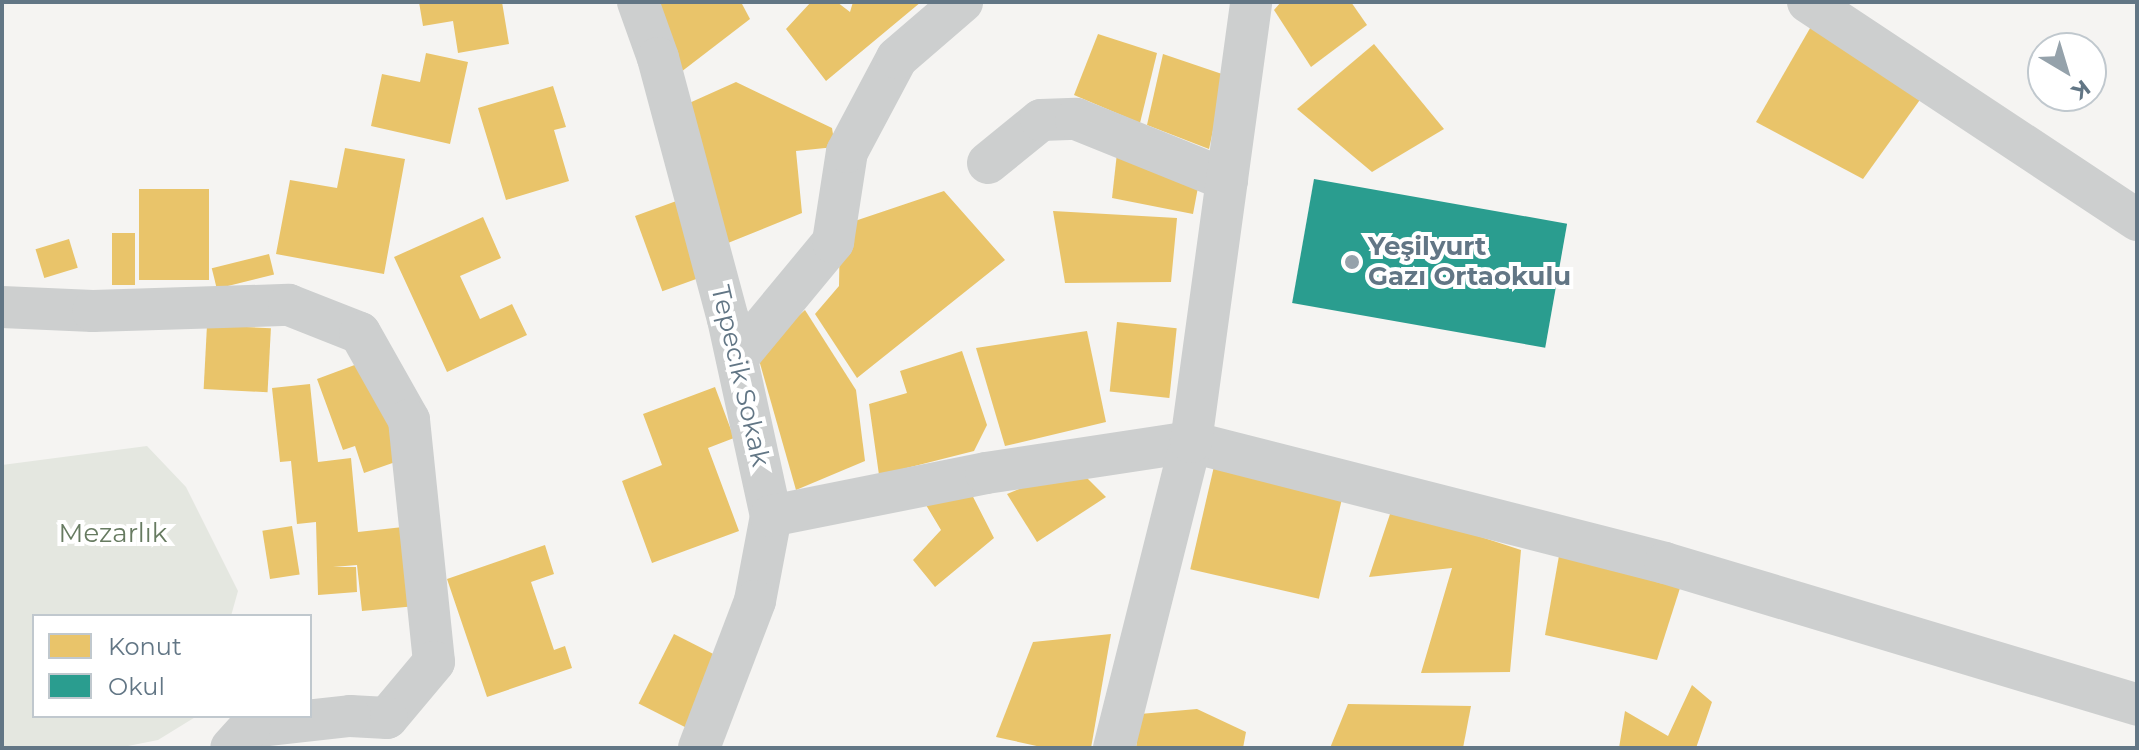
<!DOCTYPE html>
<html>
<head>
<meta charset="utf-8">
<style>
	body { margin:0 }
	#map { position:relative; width:2139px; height:750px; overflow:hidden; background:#f5f4f2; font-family:Montserrat,sans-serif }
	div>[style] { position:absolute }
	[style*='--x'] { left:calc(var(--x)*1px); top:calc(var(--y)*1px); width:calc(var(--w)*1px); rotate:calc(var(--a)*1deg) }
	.green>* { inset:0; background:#e4e7e0 }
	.homes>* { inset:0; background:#e9c46a; transform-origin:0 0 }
	.schools>* { inset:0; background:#2a9d8f; transform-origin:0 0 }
	.street>* { height:42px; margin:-21px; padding:0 21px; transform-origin:21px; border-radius:21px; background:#cdcfcf }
	.dots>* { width:22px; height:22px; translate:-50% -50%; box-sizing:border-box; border:4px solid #fff; border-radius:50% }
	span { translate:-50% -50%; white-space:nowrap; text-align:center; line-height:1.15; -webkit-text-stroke:8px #fff; paint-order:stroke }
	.poi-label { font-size:26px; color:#627685; font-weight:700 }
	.left { translate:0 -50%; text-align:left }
	.street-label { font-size:26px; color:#627685 }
	.park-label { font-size:26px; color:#677b61 }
	.frame { position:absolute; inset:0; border:4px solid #627685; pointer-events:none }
	.legend { position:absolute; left:32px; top:614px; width:280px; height:104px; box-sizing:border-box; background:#fff; border:2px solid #c0c8ce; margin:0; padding:10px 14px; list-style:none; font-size:24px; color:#627685 }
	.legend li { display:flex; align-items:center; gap:16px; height:40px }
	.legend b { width:40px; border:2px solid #c0c8ce }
	.north { position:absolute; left:2027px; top:32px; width:80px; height:80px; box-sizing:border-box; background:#fff; border:2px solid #c0c8ce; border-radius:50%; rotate:142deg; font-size:22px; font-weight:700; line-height:32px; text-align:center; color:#627685 }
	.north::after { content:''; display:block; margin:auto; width:28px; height:36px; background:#95a2ab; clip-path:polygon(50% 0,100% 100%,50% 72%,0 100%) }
</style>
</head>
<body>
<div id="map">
	<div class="green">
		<div style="clip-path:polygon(147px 446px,186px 487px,238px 591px,231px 616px,34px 616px,34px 716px,197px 716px,158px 740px,118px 748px,2px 748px,2px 465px)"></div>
	</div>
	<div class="homes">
		<div style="clip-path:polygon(419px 2px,502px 2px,509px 44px,458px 53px,453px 21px,423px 26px)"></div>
		<div style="clip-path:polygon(655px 2px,741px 2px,750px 19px,681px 72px)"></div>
		<div style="clip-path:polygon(811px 2px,837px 2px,850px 12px,853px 2px,921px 2px,826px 81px,786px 29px)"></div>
		<div style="clip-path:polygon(1281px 2px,1351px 2px,1367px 25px,1311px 67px,1274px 10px)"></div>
		<div style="clip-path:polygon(1813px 23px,1922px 97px,1863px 179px,1756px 122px)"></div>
		<div style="clip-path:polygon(1098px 34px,1157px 53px,1140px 123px,1074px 95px)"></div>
		<div style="clip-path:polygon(1374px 44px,1444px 129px,1372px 172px,1297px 109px)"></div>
		<div style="clip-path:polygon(426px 53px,468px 62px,450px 144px,371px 126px,382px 74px,420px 82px)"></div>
		<div style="clip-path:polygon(1163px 54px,1225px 75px,1209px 149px,1147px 125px)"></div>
		<div style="clip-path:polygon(736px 82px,832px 128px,835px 147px,796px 151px,802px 213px,723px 245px,687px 104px)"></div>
		<div style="clip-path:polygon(553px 86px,566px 127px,554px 130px,569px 181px,506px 200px,478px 108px)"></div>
		<div style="clip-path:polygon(1120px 126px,1204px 155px,1193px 214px,1112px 198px)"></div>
		<div style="clip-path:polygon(345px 148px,405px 159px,384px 274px,276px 254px,290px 180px,337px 188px)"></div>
		<div style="left:139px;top:189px;width:70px;height:91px"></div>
		<div style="clip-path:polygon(944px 191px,1005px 260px,857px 378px,815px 314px,839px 286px,840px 226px)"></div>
		<div style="left:682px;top:199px;width:80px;height:50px;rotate:70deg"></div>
		<div style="clip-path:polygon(1053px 211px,1177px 218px,1171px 282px,1065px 283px)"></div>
		<div style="clip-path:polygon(483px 217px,501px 258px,460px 276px,480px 319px,512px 304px,527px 335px,447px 372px,394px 257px)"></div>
		<div style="left:135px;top:233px;width:52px;height:23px;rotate:90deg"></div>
		<div style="left:69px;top:239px;width:30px;height:35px;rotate:73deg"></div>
		<div style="left:269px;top:254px;width:21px;height:59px;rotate:76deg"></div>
		<div style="clip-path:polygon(805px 310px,856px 390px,865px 461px,796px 490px,757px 353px)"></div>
		<div style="left:1117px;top:322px;width:60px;height:70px;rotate:6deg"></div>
		<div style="left:207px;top:325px;width:64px;height:64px;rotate:3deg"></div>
		<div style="clip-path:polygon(1087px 331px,1106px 422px,1005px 446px,976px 348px)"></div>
		<div style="clip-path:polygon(962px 351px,987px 425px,974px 451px,879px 475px,869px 404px,907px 393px,900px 371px)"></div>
		<div style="clip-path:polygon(368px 360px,421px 453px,364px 473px,355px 446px,343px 450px,317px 379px)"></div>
		<div style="clip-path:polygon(310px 384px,318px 462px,351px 458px,358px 532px,430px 524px,438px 604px,362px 611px,357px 565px,333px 567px,356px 567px,357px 592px,318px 595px,316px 522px,297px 524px,291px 461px,280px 462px,272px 388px)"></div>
		<div style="clip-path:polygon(715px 387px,734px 438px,708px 448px,739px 531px,652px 563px,622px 481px,662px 465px,643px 414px)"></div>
		<div style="left:1215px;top:462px;width:132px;height:110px;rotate:13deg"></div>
		<div style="clip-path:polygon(1075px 466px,1106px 497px,1037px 542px,1007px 494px)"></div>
		<div style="clip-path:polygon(967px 485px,994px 538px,935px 587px,913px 560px,941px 530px,923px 500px)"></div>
		<div style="clip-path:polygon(1392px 508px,1521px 550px,1510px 672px,1421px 673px,1452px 568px,1369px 577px)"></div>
		<div style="left:292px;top:526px;width:49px;height:30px;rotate:81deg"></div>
		<div style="clip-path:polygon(545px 545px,554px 574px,531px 582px,554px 650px,565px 646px,572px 668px,487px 697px,447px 579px)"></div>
		<div style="clip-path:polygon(1560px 550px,1681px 585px,1657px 660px,1545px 635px)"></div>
		<div style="left:674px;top:634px;width:58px;height:78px;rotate:27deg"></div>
		<div style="clip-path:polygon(1111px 634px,1091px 748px,1046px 748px,996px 737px,1033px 642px)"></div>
		<div style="clip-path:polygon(1692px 685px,1712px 702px,1696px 748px,1619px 748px,1625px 711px,1668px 736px)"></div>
		<div style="clip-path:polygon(1348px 704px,1471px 706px,1463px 748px,1330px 748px)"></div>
		<div style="clip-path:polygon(1197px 709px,1246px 732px,1243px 748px,1136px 748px,1140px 714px)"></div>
	</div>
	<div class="schools">
		<div style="left:1314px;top:179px;width:257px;height:126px;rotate:10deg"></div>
	</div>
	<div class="street">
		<div style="--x:638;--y:2;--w:59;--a:70.3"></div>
		<div style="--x:658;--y:58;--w:270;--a:75"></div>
		<div style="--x:728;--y:319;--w:202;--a:77.7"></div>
		<div style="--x:771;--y:516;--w:86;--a:100.7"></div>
		<div style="--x:755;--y:601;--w:157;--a:110.9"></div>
		<div style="--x:1808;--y:2;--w:395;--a:33.5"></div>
		<div style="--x:988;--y:163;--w:68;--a:-39.1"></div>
		<div style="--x:1041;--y:120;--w:35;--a:-2"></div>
		<div style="--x:1076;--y:119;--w:163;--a:22"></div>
		<div style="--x:2;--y:307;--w:91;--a:2.5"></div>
		<div style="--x:93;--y:311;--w:196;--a:-1.8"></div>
		<div style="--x:289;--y:305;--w:76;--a:21.5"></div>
		<div style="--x:360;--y:333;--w:100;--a:60.6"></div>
		<div style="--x:409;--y:420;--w:243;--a:84.1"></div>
		<div style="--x:434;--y:662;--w:73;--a:130"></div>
		<div style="--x:387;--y:718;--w:37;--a:-177"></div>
		<div style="--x:350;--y:716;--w:101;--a:173.7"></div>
		<div style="--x:250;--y:727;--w:28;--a:132"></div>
		<div style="--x:737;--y:358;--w:151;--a:-50.4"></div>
		<div style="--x:833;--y:242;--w:91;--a:-81.2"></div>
		<div style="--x:847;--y:152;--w:106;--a:-62"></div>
		<div style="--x:897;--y:58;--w:86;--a:-40.7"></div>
		<div style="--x:771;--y:516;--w:219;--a:-11.3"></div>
		<div style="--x:986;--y:473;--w:207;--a:-8.6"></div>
		<div style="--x:1191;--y:442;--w:489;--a:14.3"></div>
		<div style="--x:1665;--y:563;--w:493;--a:16.7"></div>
		<div style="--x:1114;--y:748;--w:316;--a:-75.9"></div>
		<div style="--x:1191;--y:442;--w:444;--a:-82.2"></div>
	</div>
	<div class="dots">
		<div style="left:1352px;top:262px;background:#95a2ab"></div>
	</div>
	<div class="poi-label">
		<span class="left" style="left:1368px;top:262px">Yeşilyurt<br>Gazı Ortaokulu</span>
	</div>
	<div class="street-label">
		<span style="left:740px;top:376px;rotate:77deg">Tepecik Sokak</span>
	</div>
	<div class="park-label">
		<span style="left:113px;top:534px">Mezarlık</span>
	</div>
	<div class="frame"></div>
	<ul class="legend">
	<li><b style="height:22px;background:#e9c46a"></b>Konut</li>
	<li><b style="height:22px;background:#2a9d8f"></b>Okul</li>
	</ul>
	<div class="north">K</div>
</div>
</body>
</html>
